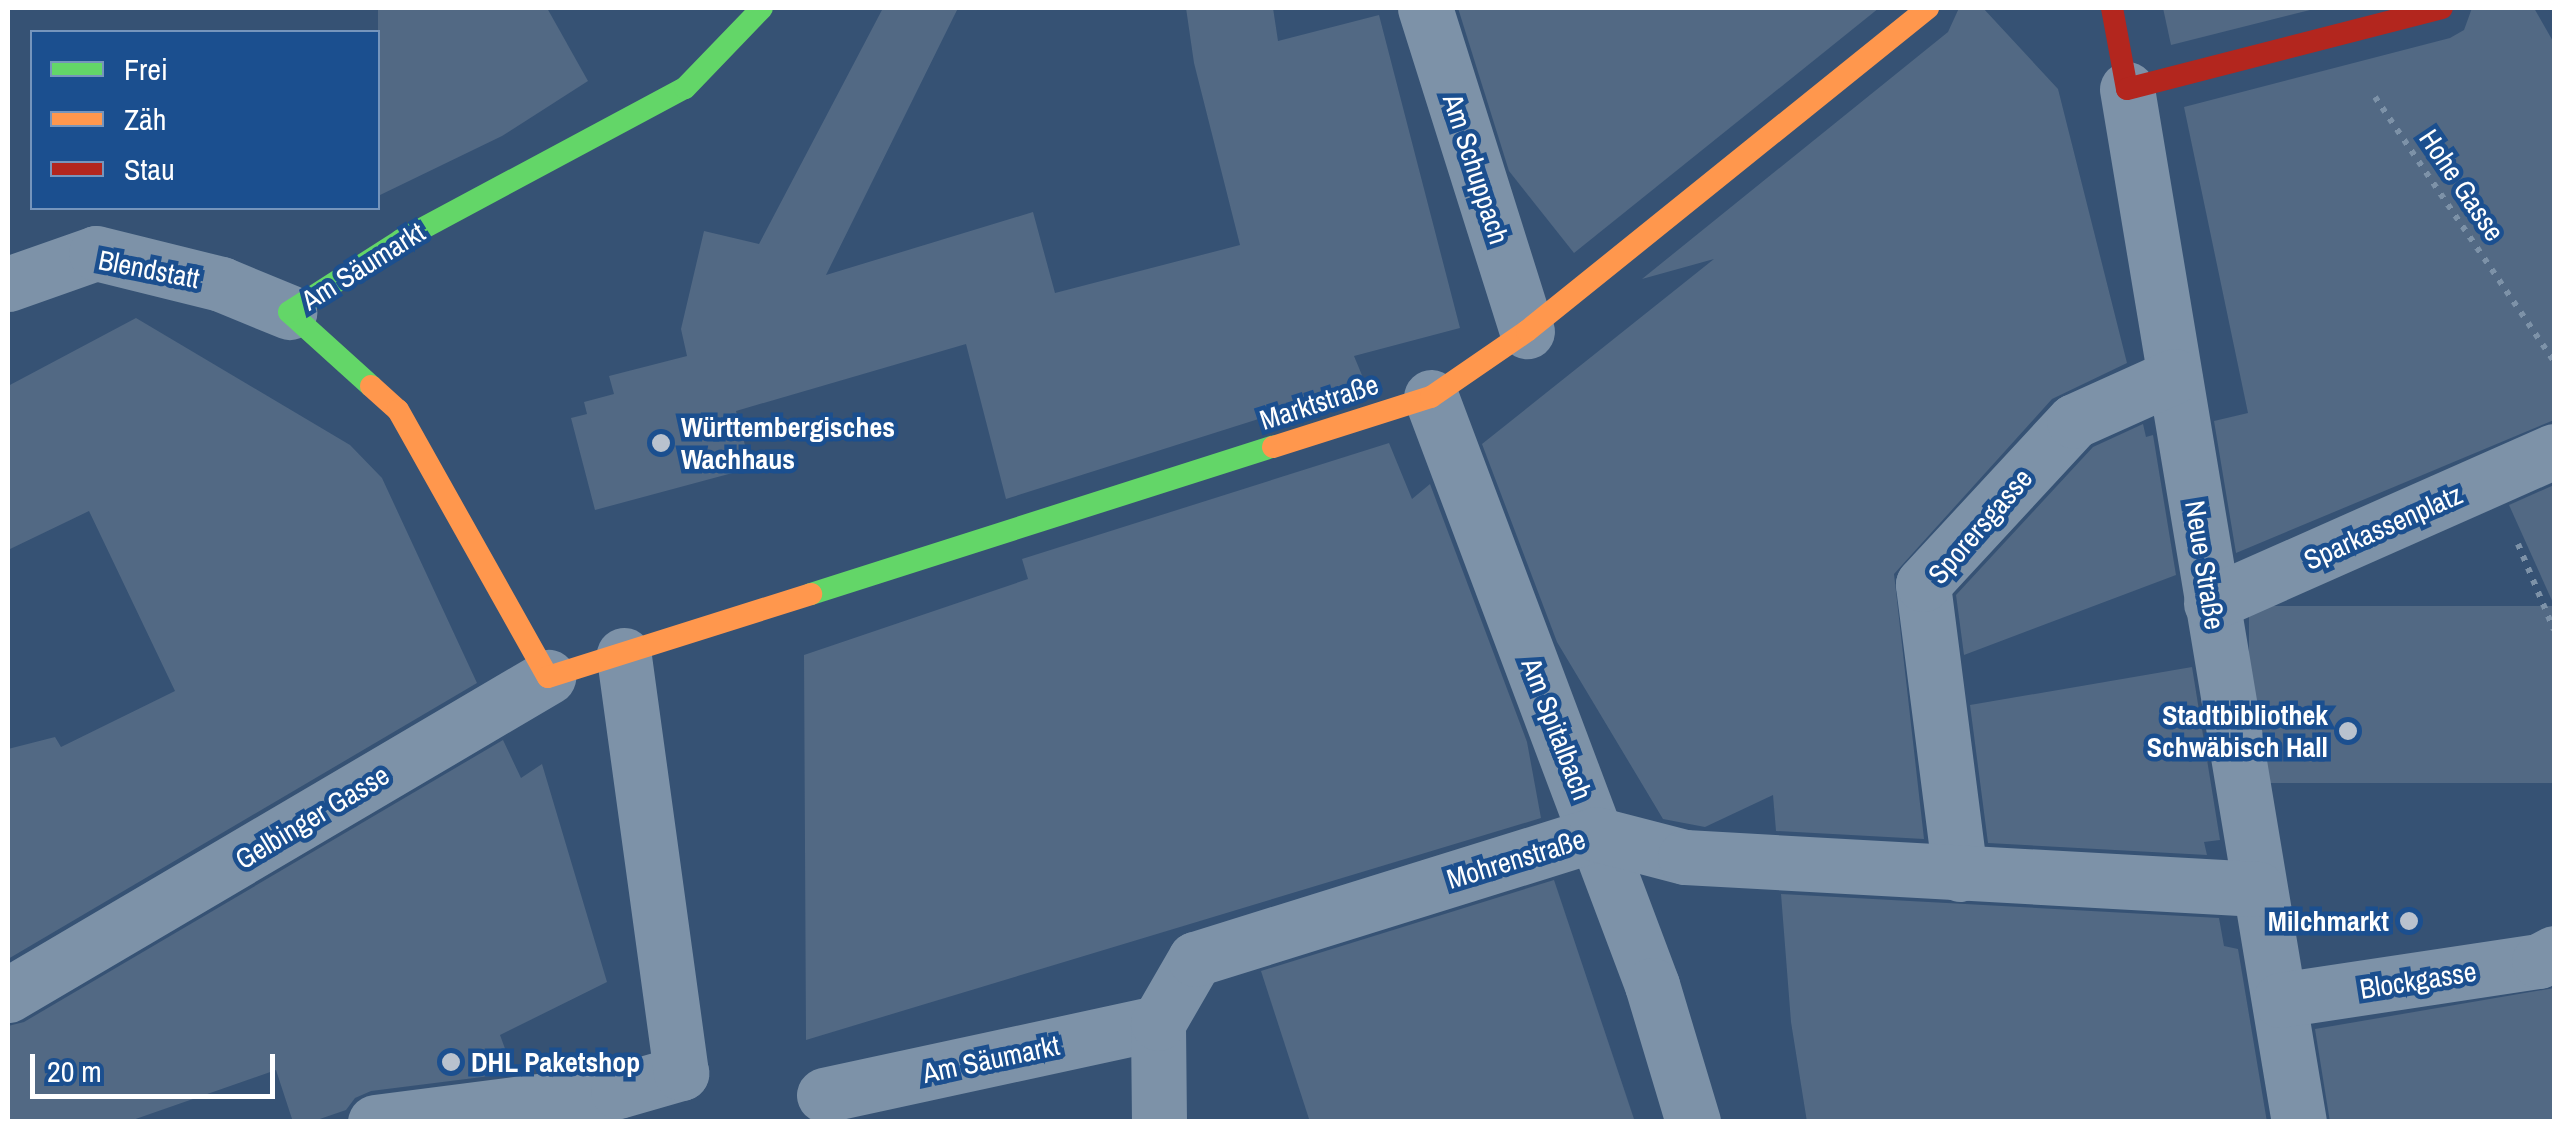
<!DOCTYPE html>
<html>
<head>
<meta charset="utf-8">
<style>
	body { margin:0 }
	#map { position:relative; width:2562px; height:1129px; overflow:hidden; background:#365274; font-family:"Archivo Narrow",sans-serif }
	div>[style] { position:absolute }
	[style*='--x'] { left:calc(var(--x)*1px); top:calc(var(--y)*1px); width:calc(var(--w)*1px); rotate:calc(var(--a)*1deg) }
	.building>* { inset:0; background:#526984; transform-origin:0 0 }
	.path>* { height:6px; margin-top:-3px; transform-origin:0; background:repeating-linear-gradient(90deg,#7d92a8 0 5px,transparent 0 13px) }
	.street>* { height:55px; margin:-27.5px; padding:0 27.5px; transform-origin:27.5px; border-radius:27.5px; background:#7d92a8 }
	.fast>* { height:22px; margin:-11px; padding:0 11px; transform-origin:11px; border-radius:11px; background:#63d668 }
	.slow>* { height:22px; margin:-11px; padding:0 11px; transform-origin:11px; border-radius:11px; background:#ff974d }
	.jam>* { height:22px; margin:-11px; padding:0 11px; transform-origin:11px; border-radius:11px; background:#b3261e }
	.dots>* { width:28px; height:28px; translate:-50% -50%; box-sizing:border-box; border:5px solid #1b4f8f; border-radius:50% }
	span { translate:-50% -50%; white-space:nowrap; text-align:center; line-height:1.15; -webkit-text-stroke:9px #1b4f8f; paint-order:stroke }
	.street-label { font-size:28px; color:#fff }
	.poi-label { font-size:28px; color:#fff; font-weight:700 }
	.left { translate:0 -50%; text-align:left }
	.right { translate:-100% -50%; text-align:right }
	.frame { position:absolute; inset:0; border:10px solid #fff; pointer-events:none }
	.legend { position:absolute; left:30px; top:30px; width:350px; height:180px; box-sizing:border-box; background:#1b4f8f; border:2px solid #7695bc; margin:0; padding:12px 18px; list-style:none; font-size:30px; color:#fff }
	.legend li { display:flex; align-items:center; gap:20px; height:50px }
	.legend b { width:50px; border:2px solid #7695bc }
	.scale { position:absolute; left:30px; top:1054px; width:245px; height:45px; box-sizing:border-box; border:5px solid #fff; border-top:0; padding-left:12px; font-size:30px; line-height:35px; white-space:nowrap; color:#fff; -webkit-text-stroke:8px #1b4f8f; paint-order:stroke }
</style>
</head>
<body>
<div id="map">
	<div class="building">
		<div style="clip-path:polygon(378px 8px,547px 8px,588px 81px,502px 136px,378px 196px)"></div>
		<div style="clip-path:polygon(883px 8px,958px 8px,826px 275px,1033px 212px,1055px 293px,1240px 245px,1194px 63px,1186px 8px,1273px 8px,1278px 41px,1379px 15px,1460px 328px,1354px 356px,1366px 385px,1006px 499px,966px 344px,736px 411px,751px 468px,595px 510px,571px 418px,587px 414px,584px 402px,614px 394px,609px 376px,687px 356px,681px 329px,704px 231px,759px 244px)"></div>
		<div style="clip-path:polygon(1458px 8px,1879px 8px,1574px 253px,1509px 171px)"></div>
		<div style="clip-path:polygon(1959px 8px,1983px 8px,2058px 89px,2127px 363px,2052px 399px,1894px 574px,1924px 839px,1776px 831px,1773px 795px,1705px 827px,1663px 819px,1557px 642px,1482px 444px,1714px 259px,1642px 279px,1948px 32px)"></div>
		<div style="clip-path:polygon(2163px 8px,2318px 8px,2171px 45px)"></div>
		<div style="clip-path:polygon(2472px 8px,2534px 8px,2554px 43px,2554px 420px,2236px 553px,2214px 421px,2248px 413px,2184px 107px,2450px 38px,2464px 30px)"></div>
		<div style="clip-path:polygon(136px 318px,350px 445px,382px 478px,477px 683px,8px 959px,8px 749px,55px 737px,61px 747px,175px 691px,89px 511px,8px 550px,8px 386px)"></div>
		<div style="clip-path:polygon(2143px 424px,2146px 437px,2153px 435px,2176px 575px,1964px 655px,1956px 595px,2093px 447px)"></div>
		<div style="clip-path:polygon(1389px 443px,1412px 499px,1430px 484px,1527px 742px,1541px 818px,806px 1040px,804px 655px,1028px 579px,1022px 559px)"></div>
		<div style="clip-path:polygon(2554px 485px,2554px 605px,2509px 505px)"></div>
		<div style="left:2554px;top:606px;width:177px;height:305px;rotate:90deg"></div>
		<div style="clip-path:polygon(2192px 667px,2220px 840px,2204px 842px,2207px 855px,1988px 843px,1970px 705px)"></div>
		<div style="clip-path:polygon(503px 740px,521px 778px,542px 764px,607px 982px,500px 1035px,514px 1073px,371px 1091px,355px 1098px,346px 1110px,311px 1122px,293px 1122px,276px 1070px,127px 1122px,8px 1122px,8px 1026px,24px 1022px)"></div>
		<div style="clip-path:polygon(1554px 880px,1635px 1122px,1310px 1122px,1261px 971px)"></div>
		<div style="clip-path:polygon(1781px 894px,2219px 918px,2224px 946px,2238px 949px,2267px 1122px,1807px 1122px,1791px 1022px)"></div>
		<div style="clip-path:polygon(2554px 988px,2554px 1122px,2330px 1122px,2315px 1029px)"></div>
	</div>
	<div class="path">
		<div style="--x:2375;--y:97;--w:319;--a:55.9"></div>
		<div style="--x:2518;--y:544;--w:93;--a:67.3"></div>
	</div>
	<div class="street">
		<div style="--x:1425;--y:8;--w:339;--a:72.5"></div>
		<div style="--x:2127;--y:89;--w:1047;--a:80.55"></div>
		<div style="--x:8;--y:284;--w:93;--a:-19.4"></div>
		<div style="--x:96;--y:253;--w:129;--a:13.9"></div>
		<div style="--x:221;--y:284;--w:74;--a:22.4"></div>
		<div style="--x:1431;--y:397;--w:628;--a:69.4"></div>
		<div style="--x:1652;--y:985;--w:143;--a:73.3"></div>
		<div style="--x:2211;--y:603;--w:375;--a:-23.9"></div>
		<div style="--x:1960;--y:874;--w:292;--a:-97.3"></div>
		<div style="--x:1923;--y:584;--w:222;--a:-47.2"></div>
		<div style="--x:2074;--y:421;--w:110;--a:-24.2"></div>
		<div style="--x:8;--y:995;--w:627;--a:-30.49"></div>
		<div style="--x:2280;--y:1000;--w:262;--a:-8.6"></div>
		<div style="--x:2539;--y:961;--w:17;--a:-28"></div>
		<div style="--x:824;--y:1095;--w:342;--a:-12.2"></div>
		<div style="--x:375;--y:1122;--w:245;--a:-7.3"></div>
		<div style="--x:618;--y:1091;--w:66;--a:-15.9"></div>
		<div style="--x:681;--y:1073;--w:422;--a:-97.8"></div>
		<div style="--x:1159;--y:1122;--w:99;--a:-90.6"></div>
		<div style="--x:1158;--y:1023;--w:74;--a:-60"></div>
		<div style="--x:1195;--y:959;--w:420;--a:-17.3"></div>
		<div style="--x:1596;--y:834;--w:92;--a:14.5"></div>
		<div style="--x:1685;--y:857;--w:574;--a:3.2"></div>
	</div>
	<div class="fast">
		<div style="--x:371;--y:386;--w:110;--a:-137.9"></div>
		<div style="--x:289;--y:312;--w:133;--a:-32.7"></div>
		<div style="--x:401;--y:240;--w:322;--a:-28.2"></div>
		<div style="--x:685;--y:88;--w:111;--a:-46.1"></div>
		<div style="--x:811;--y:594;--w:485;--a:-17.7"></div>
	</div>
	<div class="slow">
		<div style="--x:371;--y:386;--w:36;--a:42"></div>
		<div style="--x:398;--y:410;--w:306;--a:60.7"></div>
		<div style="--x:548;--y:677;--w:276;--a:-17.5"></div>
		<div style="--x:1273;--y:447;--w:166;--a:-17.6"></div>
		<div style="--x:1431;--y:397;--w:116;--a:-34.5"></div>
		<div style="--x:1527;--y:331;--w:515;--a:-38.85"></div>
	</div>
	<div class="jam">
		<div style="--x:2112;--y:8;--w:82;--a:79.5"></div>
		<div style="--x:2127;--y:89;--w:325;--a:-14.4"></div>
	</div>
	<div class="dots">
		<div style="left:661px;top:443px;background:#b9c2ce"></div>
		<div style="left:2348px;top:731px;background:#b9c2ce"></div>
		<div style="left:2409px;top:921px;background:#b9c2ce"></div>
		<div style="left:451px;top:1062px;background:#b9c2ce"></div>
	</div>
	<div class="street-label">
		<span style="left:1476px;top:169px;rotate:72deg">Am Schuppach</span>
		<span style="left:2462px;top:185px;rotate:56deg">Hohe Gasse</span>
		<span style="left:363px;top:266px;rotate:-32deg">Am Säumarkt</span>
		<span style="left:149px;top:269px;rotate:11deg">Blendstatt</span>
		<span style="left:1319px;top:402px;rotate:-18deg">Marktstraße</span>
		<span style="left:1980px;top:526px;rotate:-49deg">Sporersgasse</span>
		<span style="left:2383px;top:527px;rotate:-24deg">Sparkassenplatz</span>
		<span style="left:2205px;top:565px;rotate:81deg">Neue Straße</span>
		<span style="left:1557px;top:729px;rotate:69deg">Am Spitalbach</span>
		<span style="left:312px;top:817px;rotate:-31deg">Gelbinger Gasse</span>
		<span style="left:1516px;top:859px;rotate:-17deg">Mohrenstraße</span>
		<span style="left:2418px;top:980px;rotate:-9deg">Blockgasse</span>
		<span style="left:991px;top:1059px;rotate:-12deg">Am Säumarkt</span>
	</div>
	<div class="poi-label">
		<span class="left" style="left:681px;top:443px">Württembergisches<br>Wachhaus</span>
		<span class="right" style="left:2328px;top:731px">Stadtbibliothek<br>Schwäbisch Hall</span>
		<span class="right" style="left:2389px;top:921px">Milchmarkt</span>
		<span class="left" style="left:471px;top:1062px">DHL Paketshop</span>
	</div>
	<div class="frame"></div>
	<ul class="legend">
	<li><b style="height:12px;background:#63d668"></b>Frei</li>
	<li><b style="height:12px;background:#ff974d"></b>Zäh</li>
	<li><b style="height:12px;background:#b3261e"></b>Stau</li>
	</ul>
	<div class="scale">20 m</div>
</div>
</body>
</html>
